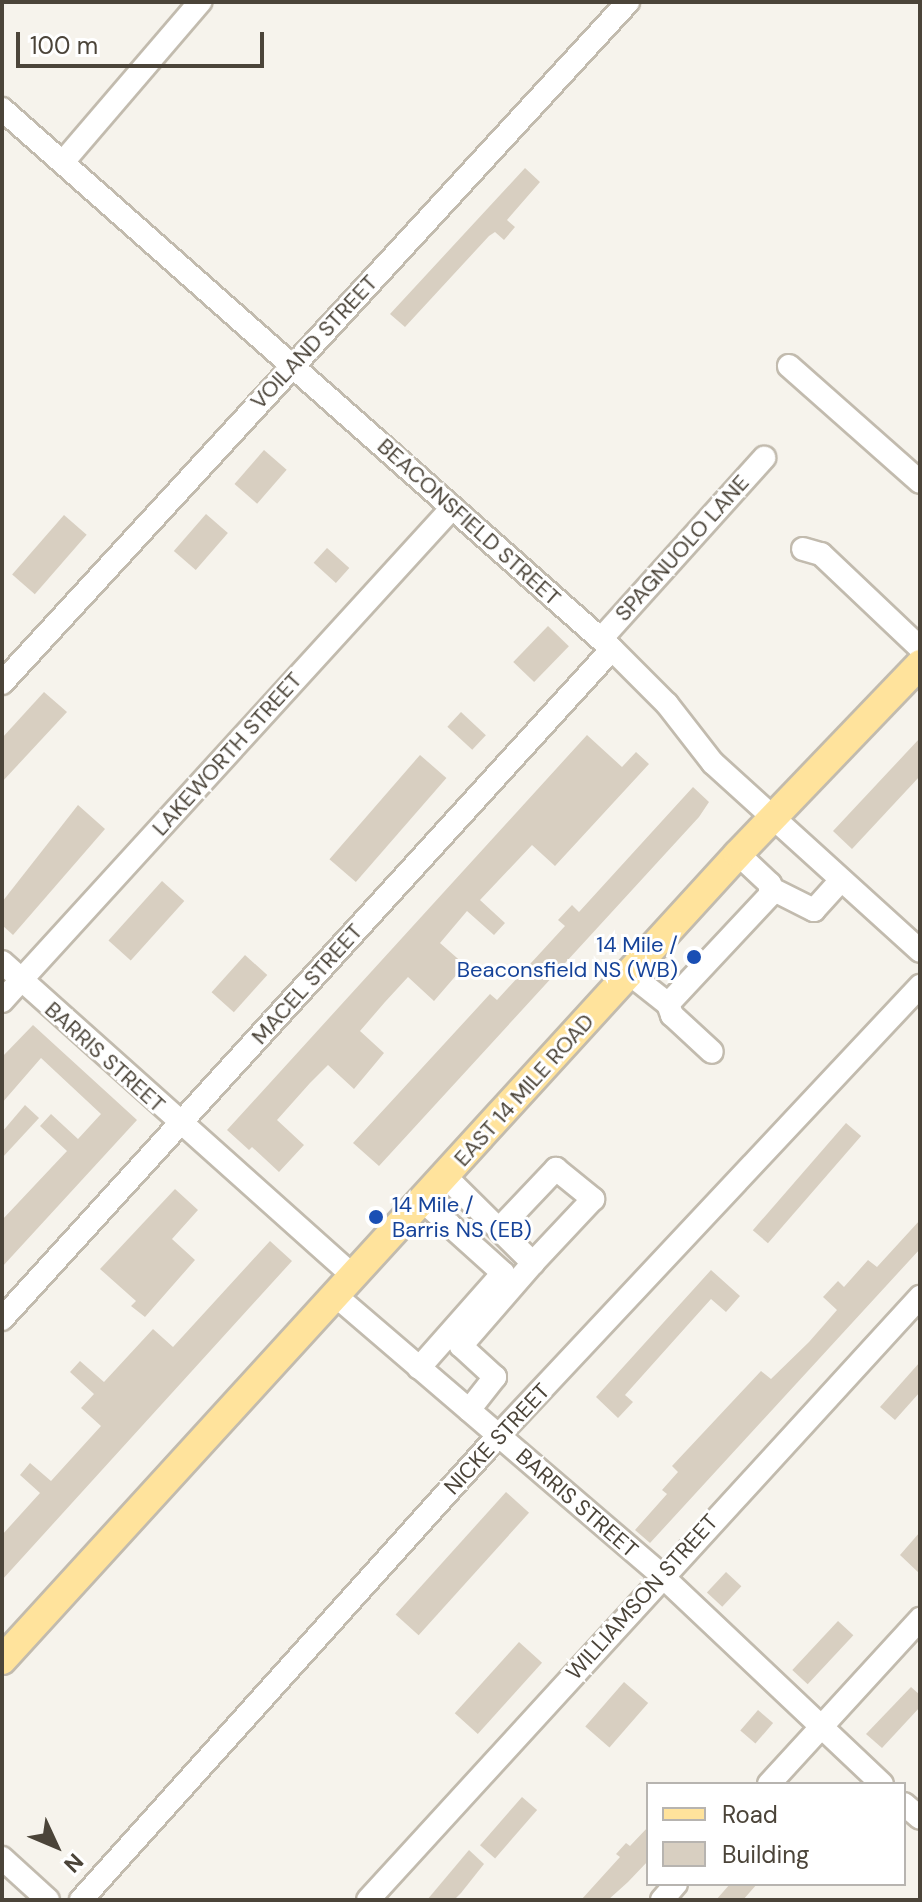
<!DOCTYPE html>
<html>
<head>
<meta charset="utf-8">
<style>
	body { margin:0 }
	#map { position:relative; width:922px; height:1902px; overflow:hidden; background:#f6f3ec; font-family:"DM Sans",sans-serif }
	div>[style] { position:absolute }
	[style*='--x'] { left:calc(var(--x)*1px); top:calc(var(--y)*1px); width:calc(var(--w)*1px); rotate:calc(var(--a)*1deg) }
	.building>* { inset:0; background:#d8cfc1; transform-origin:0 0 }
	.roads { filter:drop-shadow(2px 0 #c2bbae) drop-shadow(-2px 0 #c2bbae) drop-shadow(0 2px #c2bbae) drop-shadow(0 -2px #c2bbae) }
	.minor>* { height:22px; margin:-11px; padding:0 11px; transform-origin:11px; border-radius:11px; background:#fff }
	.major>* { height:28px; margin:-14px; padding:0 14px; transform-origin:14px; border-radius:14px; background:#ffe39c }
	.dots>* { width:22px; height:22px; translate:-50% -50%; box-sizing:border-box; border:4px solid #fff; border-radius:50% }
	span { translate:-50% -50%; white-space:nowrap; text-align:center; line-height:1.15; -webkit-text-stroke:6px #fff; paint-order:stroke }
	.street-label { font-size:22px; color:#4b4439 }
	.transit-label { font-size:22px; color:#164399 }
	.right { translate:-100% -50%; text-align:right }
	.left { translate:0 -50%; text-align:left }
	.frame { position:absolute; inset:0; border:4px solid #4b4439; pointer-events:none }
	.legend { position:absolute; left:646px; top:1782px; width:260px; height:104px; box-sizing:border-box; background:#fff; border:2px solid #b7b4b0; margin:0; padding:10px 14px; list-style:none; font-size:24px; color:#4b4439 }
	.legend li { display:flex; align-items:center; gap:16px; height:40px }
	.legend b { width:40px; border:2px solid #b7b4b0 }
	.north { position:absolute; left:16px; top:1806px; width:80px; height:80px; -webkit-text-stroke:6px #fff; paint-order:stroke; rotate:134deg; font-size:22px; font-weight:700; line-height:32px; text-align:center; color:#4b4439 }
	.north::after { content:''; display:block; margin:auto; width:28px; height:36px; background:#4b4439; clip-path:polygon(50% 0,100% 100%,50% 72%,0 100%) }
	.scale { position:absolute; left:16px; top:32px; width:248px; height:36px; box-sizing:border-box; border:4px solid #4b4439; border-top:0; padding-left:10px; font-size:24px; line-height:28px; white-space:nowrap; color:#4b4439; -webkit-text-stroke:6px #fff; paint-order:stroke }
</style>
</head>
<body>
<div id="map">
	<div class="building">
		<div style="clip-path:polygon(525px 168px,540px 182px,507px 220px,515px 227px,504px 240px,495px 232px,489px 236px,405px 327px,390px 314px)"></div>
		<div style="left:264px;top:450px;width:30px;height:45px;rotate:41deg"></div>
		<div style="left:206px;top:514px;width:29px;height:49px;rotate:41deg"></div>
		<div style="left:64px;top:515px;width:30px;height:79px;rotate:41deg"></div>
		<div style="left:327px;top:548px;width:30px;height:20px;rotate:42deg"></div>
		<div style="left:548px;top:626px;width:29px;height:50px;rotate:44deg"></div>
		<div style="clip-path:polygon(44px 692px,67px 712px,2px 782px,2px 738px)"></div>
		<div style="left:461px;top:712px;width:34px;height:20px;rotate:43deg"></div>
		<div style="clip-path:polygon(587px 735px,622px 767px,636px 752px,649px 764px,555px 866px,532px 845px,480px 900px,505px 923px,494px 935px,467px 911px,440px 943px,465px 965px,434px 1001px,408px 977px,385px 1002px,360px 1031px,384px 1053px,354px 1089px,328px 1065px,310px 1083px,277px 1120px,304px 1145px,279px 1172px,252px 1147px,249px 1150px,227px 1130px)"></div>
		<div style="clip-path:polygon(920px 738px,920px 776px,852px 849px,833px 831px)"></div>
		<div style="left:420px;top:755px;width:35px;height:138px;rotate:41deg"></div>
		<div style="clip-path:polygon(693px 787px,709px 802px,699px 817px,379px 1166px,353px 1143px,490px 994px,497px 1000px,565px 926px,558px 920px,572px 905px,579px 912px)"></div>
		<div style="clip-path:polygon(78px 805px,105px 829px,13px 935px,2px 925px,2px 902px)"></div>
		<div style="left:162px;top:881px;width:30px;height:80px;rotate:42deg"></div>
		<div style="left:245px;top:955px;width:30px;height:50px;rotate:42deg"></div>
		<div style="clip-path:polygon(33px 1025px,137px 1120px,2px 1267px,2px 1220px,67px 1151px,40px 1126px,51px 1114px,78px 1139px,101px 1114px,41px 1058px,2px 1103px,2px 1057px)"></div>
		<div style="clip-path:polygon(25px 1105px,39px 1118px,2px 1158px,2px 1132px)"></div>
		<div style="left:846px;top:1123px;width:20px;height:142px;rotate:41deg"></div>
		<div style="clip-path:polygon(175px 1189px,198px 1210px,172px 1239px,195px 1260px,145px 1317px,131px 1306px,136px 1301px,100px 1269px)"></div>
		<div style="clip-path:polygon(920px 1220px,920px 1249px,650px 1543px,635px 1530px,667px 1494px,662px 1490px,678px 1472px,672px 1466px,761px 1371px,771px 1379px,809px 1342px,837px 1310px,823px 1297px,838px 1281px,844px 1287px,868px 1260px,877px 1267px)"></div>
		<div style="clip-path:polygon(270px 1241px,292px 1261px,2px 1580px,2px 1535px,40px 1493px,20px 1475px,30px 1463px,51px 1481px,101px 1426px,81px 1408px,94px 1394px,70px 1372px,80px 1361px,104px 1382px,153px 1329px,173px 1347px)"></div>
		<div style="clip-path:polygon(711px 1270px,740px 1296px,726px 1312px,711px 1299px,625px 1395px,633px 1402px,618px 1418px,596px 1397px)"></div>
		<div style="clip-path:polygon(920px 1362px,920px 1392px,895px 1420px,880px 1407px)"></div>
		<div style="left:506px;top:1492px;width:31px;height:165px;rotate:42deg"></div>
		<div style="clip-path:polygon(920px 1532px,920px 1574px,900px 1555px)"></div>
		<div style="left:726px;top:1572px;width:21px;height:28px;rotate:43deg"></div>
		<div style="left:838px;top:1621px;width:21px;height:67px;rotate:43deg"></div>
		<div style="left:519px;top:1642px;width:31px;height:96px;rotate:42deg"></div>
		<div style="left:624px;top:1682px;width:32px;height:59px;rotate:41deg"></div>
		<div style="clip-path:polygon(911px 1687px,920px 1695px,920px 1707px,882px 1748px,866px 1734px)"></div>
		<div style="left:758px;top:1710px;width:20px;height:27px;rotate:41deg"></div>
		<div style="left:522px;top:1797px;width:20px;height:64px;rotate:41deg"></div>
		<div style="clip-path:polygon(648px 1827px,648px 1861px,628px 1882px,608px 1900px,581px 1900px,620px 1857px,616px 1854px,626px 1843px,630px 1846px)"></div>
		<div style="clip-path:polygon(469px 1850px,484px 1864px,461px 1893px,454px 1900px,427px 1900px)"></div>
		<div style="clip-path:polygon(730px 1884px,757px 1884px,743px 1900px,716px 1900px)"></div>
	</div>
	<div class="roads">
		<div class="minor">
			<div style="--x:2;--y:109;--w:815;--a:41.52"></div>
			<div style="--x:612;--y:649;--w:78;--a:45"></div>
			<div style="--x:667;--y:704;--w:75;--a:52.1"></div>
			<div style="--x:713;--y:763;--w:280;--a:42.2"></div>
			<div style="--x:63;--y:162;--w:211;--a:-49.4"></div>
			<div style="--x:789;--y:366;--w:175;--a:41.5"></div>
			<div style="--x:803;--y:549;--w:19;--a:16"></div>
			<div style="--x:821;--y:554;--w:137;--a:43.5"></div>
			<div style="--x:601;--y:639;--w:244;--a:-48"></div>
			<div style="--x:2;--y:683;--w:925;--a:-47.41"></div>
			<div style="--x:772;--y:889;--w:47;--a:26.6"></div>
			<div style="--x:814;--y:910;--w:40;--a:-48"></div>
			<div style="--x:2;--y:962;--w:472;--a:41.8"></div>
			<div style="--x:630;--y:974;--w:48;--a:38.3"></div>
			<div style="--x:668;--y:1004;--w:149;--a:-46.9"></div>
			<div style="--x:770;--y:895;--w:11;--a:-90"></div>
			<div style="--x:770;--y:884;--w:44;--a:-136.8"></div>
			<div style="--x:2;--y:1001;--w:667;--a:-47.61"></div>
			<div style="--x:668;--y:1004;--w:12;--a:70"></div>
			<div style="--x:672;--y:1015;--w:54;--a:42.8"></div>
			<div style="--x:445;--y:1176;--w:124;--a:44.7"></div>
			<div style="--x:533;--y:1263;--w:110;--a:130.9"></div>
			<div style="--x:461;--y:1346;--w:46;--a:42.4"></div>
			<div style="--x:495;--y:1377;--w:42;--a:128.2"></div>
			<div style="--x:499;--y:1229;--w:83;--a:-46.5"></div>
			<div style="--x:556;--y:1169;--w:48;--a:39"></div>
			<div style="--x:593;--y:1199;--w:88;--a:133.2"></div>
			<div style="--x:336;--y:1296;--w:428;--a:40.6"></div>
			<div style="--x:661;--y:1575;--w:304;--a:43.4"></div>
			<div style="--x:2;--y:1319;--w:906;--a:-47.68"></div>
			<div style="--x:419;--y:1368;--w:127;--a:-48.5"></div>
			<div style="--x:503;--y:1273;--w:108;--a:-138"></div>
			<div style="--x:769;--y:1784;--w:224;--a:-47.5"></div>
			<div style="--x:904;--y:1804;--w:21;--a:41"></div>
			<div style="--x:2;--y:1858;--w:62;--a:42.4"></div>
			<div style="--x:81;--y:1900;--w:625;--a:-48.05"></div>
			<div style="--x:499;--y:1435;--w:616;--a:-46.84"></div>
			<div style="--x:368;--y:1900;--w:818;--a:-47.53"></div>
			<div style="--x:662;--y:1900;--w:21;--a:-49"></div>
		</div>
		<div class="major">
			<div style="--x:2;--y:1660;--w:1091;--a:-47.6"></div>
			<div style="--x:738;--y:854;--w:263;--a:-46.2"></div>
		</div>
	</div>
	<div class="dots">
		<div style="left:694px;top:957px;background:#1a4fb4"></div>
		<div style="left:376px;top:1217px;background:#1a4fb4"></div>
	</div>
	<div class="street-label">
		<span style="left:314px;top:342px;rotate:-47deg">VOILAND STREET</span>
		<span style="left:469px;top:522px;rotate:42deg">BEACONSFIELD STREET</span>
		<span style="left:682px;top:548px;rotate:-48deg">SPAGNUOLO LANE</span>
		<span style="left:227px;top:754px;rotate:-48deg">LAKEWORTH STREET</span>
		<span style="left:307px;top:984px;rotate:-48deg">MACEL STREET</span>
		<span style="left:105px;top:1057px;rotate:42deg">BARRIS STREET</span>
		<span style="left:524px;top:1090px;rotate:-48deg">EAST 14 MILE ROAD</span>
		<span style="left:497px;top:1439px;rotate:-47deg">NICKE STREET</span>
		<span style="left:577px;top:1503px;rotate:41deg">BARRIS STREET</span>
		<span style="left:642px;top:1597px;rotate:-48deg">WILLIAMSON STREET</span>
	</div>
	<div class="transit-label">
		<span class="right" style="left:678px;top:957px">14 Mile /<br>Beaconsfield NS (WB)</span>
		<span class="left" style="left:392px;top:1217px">14 Mile /<br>Barris NS (EB)</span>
	</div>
	<div class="frame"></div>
	<ul class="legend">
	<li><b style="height:10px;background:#ffe39c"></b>Road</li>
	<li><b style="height:22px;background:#d8cfc1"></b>Building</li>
	</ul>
	<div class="north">N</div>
	<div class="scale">100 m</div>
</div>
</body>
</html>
